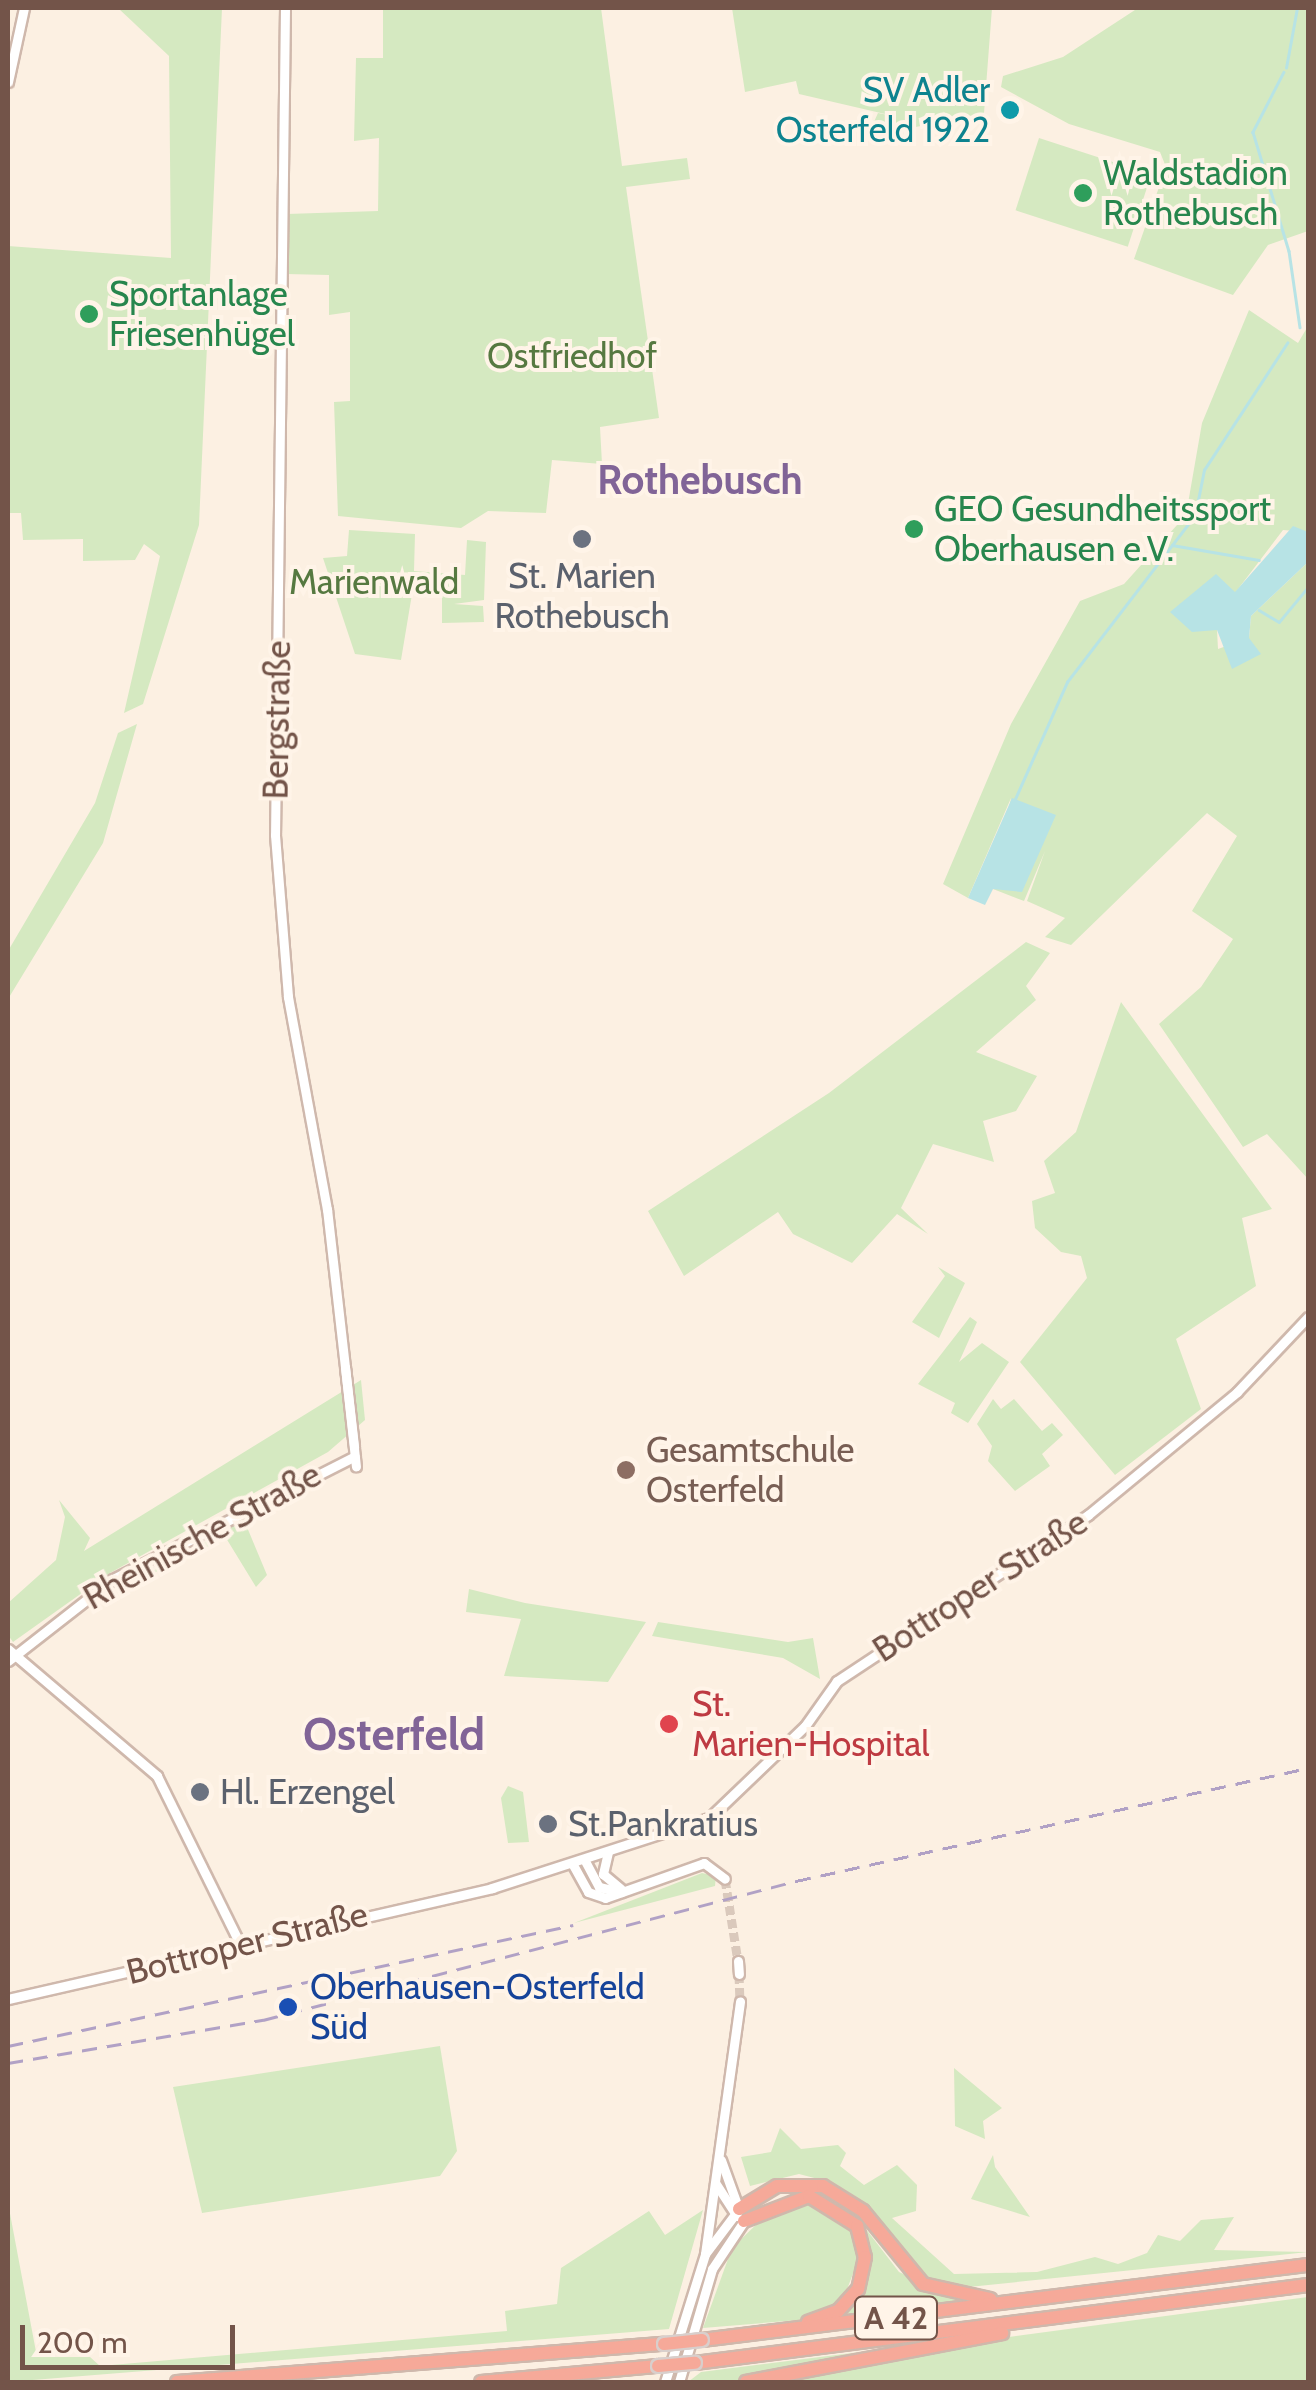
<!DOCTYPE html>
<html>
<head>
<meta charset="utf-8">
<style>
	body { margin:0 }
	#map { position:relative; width:1316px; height:2390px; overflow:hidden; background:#fcf0e2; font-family:Cabin,sans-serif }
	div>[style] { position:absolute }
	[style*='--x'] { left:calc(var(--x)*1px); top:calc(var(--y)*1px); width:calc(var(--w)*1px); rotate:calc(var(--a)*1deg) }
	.green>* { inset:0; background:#d5e9c1; transform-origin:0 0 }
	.water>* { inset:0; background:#b7e3e5 }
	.stream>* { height:2.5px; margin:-1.25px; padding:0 1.25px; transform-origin:1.25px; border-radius:1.25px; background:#b7e3e5 }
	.secondary-tunnel>* { height:9px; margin-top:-4.5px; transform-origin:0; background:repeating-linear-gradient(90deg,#dac9bc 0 9px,transparent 0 13.5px) }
	.roads { filter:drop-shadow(2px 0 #cfb8ac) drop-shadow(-2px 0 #cfb8ac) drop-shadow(0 2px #cfb8ac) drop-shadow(0 -2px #cfb8ac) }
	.tertiary>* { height:9px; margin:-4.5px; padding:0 4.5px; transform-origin:4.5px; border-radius:4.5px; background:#fff }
	.secondary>* { height:9px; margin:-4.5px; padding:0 4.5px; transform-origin:4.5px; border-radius:4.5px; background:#fff }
	.motorway>* { height:12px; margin:-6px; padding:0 6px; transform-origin:6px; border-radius:6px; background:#f6a999 }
	.rail>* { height:2.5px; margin-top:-1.25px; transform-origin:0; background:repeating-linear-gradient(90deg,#b1a1c5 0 15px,transparent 0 25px) }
	.bridges { filter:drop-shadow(2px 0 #d8cfcc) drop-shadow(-2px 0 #d8cfcc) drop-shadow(0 2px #d8cfcc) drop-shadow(0 -2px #d8cfcc) }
	.motorway-bridge>* { height:12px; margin:-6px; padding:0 6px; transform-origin:6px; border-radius:6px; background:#f6a999 }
	.dots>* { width:28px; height:28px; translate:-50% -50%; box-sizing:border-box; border:5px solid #fff4e8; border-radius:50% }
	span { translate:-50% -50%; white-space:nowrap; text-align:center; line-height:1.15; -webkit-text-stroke:8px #fff4e8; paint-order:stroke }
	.shield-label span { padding:2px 8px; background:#fff4e8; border:2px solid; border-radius:8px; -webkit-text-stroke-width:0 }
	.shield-label { font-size:32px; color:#735449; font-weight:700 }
	.culture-label { font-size:35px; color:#0d838f }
	.right { translate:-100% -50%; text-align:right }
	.leisure-label { font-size:35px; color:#27864d }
	.left { translate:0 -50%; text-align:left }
	.park-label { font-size:35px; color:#567941 }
	.worship-label { font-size:35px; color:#5b616d }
	.street-label { font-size:35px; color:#735449 }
	.education-label { font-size:35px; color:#785e54 }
	.health-label { font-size:35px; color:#be3a42 }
	.transit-label { font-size:35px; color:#164399 }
	.quarter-label { font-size:40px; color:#816497; font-weight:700 }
	.district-label { font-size:45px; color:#816497; font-weight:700 }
	.frame { position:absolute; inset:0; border:10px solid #735449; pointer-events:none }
	.scale { position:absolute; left:20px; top:2325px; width:215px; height:45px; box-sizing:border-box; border:5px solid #735449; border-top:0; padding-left:12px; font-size:30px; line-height:35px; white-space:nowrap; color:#735449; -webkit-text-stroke:8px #fff4e8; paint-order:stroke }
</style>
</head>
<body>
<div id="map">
	<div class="green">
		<div style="clip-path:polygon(118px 8px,222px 8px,199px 525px,143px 704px,124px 713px,160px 556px,144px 544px,135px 560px,83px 561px,83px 539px,23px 540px,21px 513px,8px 513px,8px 246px,171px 258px,169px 56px)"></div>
		<div style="clip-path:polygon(383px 8px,601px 8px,622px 166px,687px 158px,690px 179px,626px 187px,659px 418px,600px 427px,602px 464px,552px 460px,546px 513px,488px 511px,461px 528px,338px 516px,334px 402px,350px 401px,350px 312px,329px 315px,329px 275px,286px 274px,287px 214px,378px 211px,379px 138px,354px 141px,356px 58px,383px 58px)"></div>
		<div style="clip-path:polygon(732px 8px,992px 8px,984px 113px,867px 137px,878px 113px,898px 117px,799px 94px,796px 81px,745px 92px)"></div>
		<div style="clip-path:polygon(1138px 8px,1308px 8px,1308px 231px,1268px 245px,1233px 295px,1134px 259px,1166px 167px,1160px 152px,1069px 124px,1001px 87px,1003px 76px,1063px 57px)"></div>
		<div style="left:1039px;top:138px;width:118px;height:76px;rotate:18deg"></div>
		<div style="clip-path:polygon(1249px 310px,1298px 343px,1308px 326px,1308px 532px,1283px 530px,1235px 593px,1181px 605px,1217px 630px,1218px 649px,1249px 638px,1251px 616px,1308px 562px,1308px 1179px,1267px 1134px,1243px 1147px,1159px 1024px,1201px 987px,1233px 939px,1192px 911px,1237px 836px,1207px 813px,1071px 945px,1045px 937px,1065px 918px,1027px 901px,1045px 851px,1024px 901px,993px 889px,1011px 798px,968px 898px,943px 884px,1011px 724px,1080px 601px,1124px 584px,1186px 515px,1202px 423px)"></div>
		<div style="clip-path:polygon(349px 530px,415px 534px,414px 571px,465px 575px,467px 540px,486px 542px,484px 600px,454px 604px,483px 606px,484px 622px,442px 623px,442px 597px,412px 594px,401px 660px,355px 654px,323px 558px,347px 556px)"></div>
		<div style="clip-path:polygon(137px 724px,103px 843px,8px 999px,8px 951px,95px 803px,118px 733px)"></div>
		<div style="clip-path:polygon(1026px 942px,1050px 953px,1026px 986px,1036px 1000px,976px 1052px,1037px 1076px,1016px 1111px,983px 1121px,994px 1162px,933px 1144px,901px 1208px,928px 1234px,897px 1214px,852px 1263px,793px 1234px,778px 1212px,684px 1276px,648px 1211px,829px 1093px)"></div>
		<div style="clip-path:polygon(1121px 1002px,1272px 1209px,1242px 1218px,1256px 1286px,1176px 1339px,1201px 1409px,1115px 1475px,1020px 1362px,1087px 1278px,1081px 1256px,1061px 1252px,1035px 1228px,1032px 1201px,1055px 1193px,1044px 1161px,1076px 1132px)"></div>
		<div style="clip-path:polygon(938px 1267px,965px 1283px,939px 1338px,912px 1322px,945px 1276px)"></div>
		<div style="clip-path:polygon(970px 1317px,977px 1322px,959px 1362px,982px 1343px,1009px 1362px,968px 1423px,951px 1413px,955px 1403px,918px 1384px)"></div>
		<div style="clip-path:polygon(361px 1380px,365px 1420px,328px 1452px,110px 1573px,13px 1642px,8px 1635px,8px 1603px,56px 1560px,65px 1517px,59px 1500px,90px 1538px,84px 1551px)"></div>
		<div style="clip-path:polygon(993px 1399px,1001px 1409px,1014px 1399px,1042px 1431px,1052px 1423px,1063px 1435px,1042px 1454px,1050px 1466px,1015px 1491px,988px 1461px,992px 1446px,977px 1424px)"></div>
		<div style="clip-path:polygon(244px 1520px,267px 1575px,256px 1587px,226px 1538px,119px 1590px)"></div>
		<div style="clip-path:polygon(469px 1589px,525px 1603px,646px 1622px,608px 1682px,504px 1676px,521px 1619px,466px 1612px)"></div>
		<div style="clip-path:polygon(658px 1622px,788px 1642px,813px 1638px,820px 1679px,783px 1658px,652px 1636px)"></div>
		<div style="clip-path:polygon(508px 1786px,523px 1792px,529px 1842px,508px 1843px,501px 1798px)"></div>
		<div style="clip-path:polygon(702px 1873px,716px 1876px,715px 1886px,574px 1923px)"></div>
		<div style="clip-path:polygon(440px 2046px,457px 2151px,440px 2176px,202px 2213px,173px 2087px)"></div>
		<div style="clip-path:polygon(954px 2068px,1002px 2108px,983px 2121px,985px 2139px,955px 2126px)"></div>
		<div style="clip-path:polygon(780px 2128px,801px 2149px,838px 2145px,846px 2153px,840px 2166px,864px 2185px,897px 2165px,917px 2185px,916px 2211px,892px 2218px,954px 2274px,1037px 2272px,1095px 2257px,1118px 2264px,1147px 2253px,1158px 2235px,1180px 2241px,1201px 2220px,1234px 2217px,1214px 2250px,1308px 2252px,949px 2289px,912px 2271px,879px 2219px,822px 2180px,799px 2174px,750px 2186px,741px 2157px,771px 2152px)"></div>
		<div style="clip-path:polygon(993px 2155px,995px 2167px,1030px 2217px,971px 2199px)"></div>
		<div style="clip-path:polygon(814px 2200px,849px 2222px,861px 2252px,842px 2303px,799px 2320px,703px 2328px,732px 2248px,763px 2218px)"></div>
		<div style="clip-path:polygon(8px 2203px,37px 2357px,90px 2357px,100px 2366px,507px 2331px,505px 2311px,557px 2304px,561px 2268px,649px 2211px,665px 2235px,703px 2210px,669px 2329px,8px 2382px)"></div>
		<div style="clip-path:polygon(852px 2211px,899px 2272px,961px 2301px,837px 2316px,871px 2261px)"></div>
		<div style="clip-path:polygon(1308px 2297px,1308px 2382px,776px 2382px,994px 2339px)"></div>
		<div style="clip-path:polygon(884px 2349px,734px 2382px,688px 2382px,701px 2372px)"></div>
	</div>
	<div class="water">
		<div style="clip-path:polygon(1293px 526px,1308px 532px,1308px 562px,1251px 616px,1249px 638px,1261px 654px,1232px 669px,1217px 630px,1192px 632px,1170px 612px,1216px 574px,1235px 592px)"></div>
		<div style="clip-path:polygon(1012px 798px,1056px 815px,1022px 892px,993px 889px,985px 905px,968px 898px)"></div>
	</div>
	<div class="stream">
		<div style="--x:1286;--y:68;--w:61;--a:-79.6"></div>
		<div style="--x:1284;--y:72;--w:68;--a:117.3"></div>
		<div style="--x:1253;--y:132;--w:124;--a:73.2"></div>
		<div style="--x:1289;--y:251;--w:77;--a:81.8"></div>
		<div style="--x:1172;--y:545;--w:88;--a:9.8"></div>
		<div style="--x:1259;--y:610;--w:23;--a:31"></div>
		<div style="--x:1279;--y:622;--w:45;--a:-50.4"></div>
		<div style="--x:1015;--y:799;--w:128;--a:-66"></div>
		<div style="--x:1067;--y:682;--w:210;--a:-52.5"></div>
		<div style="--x:1195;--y:515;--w:46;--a:-78.7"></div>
		<div style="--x:1204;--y:470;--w:152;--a:-56.8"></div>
	</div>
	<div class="secondary-tunnel">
		<div style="--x:725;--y:1879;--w:83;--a:81"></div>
		<div style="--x:739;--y:1974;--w:27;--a:88"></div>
	</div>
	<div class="roads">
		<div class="tertiary">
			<div style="--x:285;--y:8;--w:827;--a:90.69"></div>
			<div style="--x:275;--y:835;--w:163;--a:85.4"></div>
			<div style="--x:288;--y:997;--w:216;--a:79.6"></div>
			<div style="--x:327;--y:1209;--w:240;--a:83.5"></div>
			<div style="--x:8;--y:82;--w:76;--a:-77.8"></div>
			<div style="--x:345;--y:1367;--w:100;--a:83.7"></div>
			<div style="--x:8;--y:1649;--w:196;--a:40.4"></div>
			<div style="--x:157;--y:1776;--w:187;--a:63.7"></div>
			<div style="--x:8;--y:1661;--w:133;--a:-38"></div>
			<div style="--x:113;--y:1579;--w:271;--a:-26.9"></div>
		</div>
		<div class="secondary">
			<div style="--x:608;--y:1852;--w:23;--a:103"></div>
			<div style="--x:603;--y:1874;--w:23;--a:40"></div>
			<div style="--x:584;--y:1859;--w:32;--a:62"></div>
			<div style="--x:599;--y:1887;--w:23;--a:13"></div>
			<div style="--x:572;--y:1863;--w:33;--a:61"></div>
			<div style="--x:588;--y:1892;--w:18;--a:19"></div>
			<div style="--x:605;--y:1898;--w:105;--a:-19.5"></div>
			<div style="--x:704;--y:1863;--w:26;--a:37"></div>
			<div style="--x:738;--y:1961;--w:13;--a:86"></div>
			<div style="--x:8;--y:1999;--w:497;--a:-12.9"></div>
			<div style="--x:492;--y:1888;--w:228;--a:-17.9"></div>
			<div style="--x:709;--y:1818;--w:133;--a:-43.8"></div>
			<div style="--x:805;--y:1726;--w:55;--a:-54.6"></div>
			<div style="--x:837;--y:1681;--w:301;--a:-33.5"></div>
			<div style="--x:1088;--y:1515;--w:193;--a:-39.5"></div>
			<div style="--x:1237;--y:1392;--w:103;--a:-46.6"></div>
			<div style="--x:721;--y:2160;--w:53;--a:70.2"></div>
			<div style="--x:716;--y:2184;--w:38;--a:57"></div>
			<div style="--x:705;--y:2254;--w:255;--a:-82.1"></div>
			<div style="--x:665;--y:2382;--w:134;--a:-72.6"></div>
			<div style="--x:705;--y:2254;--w:56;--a:-52.9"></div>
			<div style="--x:679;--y:2382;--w:118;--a:-73.7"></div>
			<div style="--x:712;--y:2269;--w:58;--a:-56.3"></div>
		</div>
		<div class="motorway">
			<div style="--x:739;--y:2209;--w:44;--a:-31.2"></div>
			<div style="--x:777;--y:2186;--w:46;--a:0"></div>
			<div style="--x:823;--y:2186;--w:47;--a:32"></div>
			<div style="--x:863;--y:2211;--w:94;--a:50.6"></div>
			<div style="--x:923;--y:2284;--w:69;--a:12.6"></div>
			<div style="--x:744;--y:2221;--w:70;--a:-21"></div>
			<div style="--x:809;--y:2196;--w:57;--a:32"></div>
			<div style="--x:857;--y:2226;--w:32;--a:76"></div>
			<div style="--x:865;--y:2257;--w:33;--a:102"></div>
			<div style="--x:858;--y:2289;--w:30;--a:132"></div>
			<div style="--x:838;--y:2311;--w:32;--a:160"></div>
			<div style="--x:702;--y:2340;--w:611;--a:-7.06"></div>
			<div style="--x:695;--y:2363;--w:618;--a:-7.25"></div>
			<div style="--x:177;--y:2382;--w:488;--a:-4.5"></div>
			<div style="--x:481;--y:2382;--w:178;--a:-5.2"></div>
			<div style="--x:746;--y:2382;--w:261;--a:-10.8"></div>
		</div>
	</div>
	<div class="rail">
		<div style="--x:8;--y:2046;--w:578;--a:-12.09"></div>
		<div style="--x:8;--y:2063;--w:259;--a:-9.6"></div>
		<div style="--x:263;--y:2020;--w:551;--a:-14.62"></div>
		<div style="--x:796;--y:1881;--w:524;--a:-12.45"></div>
	</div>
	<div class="bridges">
		<div class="motorway-bridge">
			<div style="--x:664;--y:2344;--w:38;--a:-6"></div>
			<div style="--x:658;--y:2366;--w:37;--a:-5"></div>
		</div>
	</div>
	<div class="dots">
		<div style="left:1010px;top:110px;background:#0f9aa8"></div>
		<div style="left:1083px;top:193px;background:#2e9e5b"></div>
		<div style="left:89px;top:314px;background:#2e9e5b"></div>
		<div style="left:914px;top:529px;background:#2e9e5b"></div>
		<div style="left:582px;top:539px;background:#6b7280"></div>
		<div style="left:626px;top:1470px;background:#8d6e63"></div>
		<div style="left:669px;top:1724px;background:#e0444e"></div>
		<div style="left:200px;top:1792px;background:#6b7280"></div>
		<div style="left:548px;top:1824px;background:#6b7280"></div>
		<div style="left:288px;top:2007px;background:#1a4fb4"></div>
	</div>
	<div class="shield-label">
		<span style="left:896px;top:2318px">A 42</span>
	</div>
	<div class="culture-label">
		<span class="right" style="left:990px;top:110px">SV Adler<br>Osterfeld 1922</span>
	</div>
	<div class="leisure-label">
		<span class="left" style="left:1103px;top:193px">Waldstadion<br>Rothebusch</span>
		<span class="left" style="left:109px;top:314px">Sportanlage<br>Friesenhügel</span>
		<span class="left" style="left:934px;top:529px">GEO Gesundheitssport<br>Oberhausen e.V.</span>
	</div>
	<div class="park-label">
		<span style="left:572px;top:356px">Ostfriedhof</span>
		<span style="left:374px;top:582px">Marienwald</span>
	</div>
	<div class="worship-label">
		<span style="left:582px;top:596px">St. Marien<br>Rothebusch</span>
		<span class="left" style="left:220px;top:1792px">Hl. Erzengel</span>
		<span class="left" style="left:568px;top:1824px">St.Pankratius</span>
	</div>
	<div class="street-label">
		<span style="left:277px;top:720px;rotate:-89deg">Bergstraße</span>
		<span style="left:202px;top:1536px;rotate:-29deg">Rheinische Straße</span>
		<span style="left:980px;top:1586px;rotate:-33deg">Bottroper Straße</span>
		<span style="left:247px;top:1943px;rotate:-14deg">Bottroper Straße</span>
	</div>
	<div class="education-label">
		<span class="left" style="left:646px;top:1470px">Gesamtschule<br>Osterfeld</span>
	</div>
	<div class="health-label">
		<span class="left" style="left:692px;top:1724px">St.<br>Marien-Hospital</span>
	</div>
	<div class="transit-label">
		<span class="left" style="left:310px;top:2007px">Oberhausen-Osterfeld<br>Süd</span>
	</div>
	<div class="quarter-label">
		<span style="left:700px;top:480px">Rothebusch</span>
	</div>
	<div class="district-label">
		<span style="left:394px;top:1735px">Osterfeld</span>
	</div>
	<div class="frame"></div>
	<div class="scale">200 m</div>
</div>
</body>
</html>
